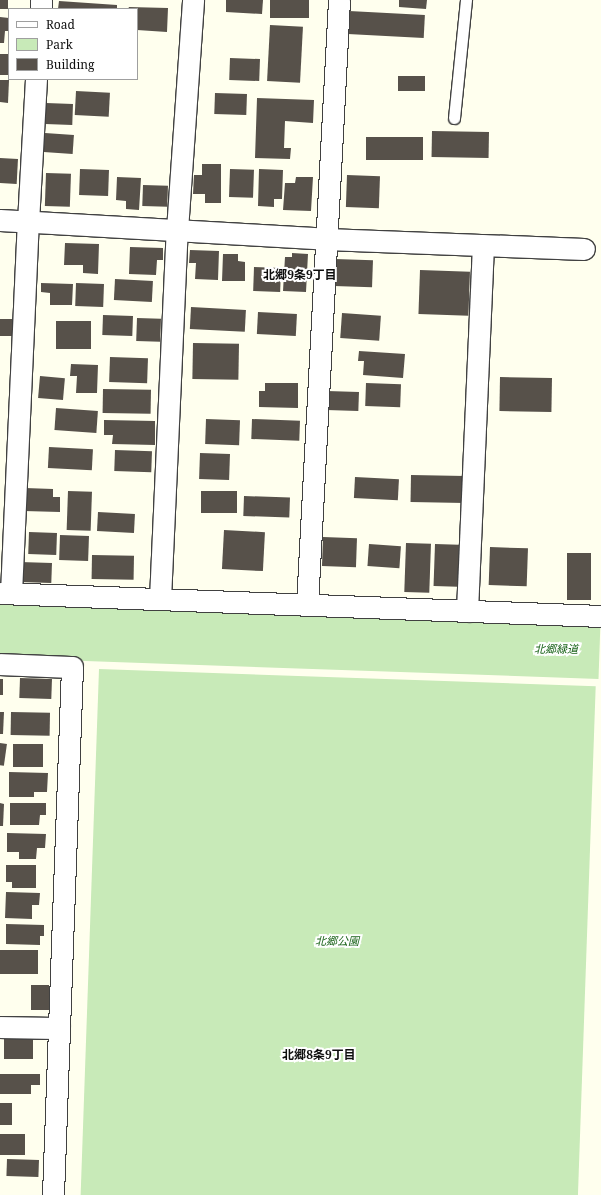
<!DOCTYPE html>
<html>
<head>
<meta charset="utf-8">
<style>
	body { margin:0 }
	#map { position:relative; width:601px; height:1195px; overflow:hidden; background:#ffe; font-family:"Noto Serif","Noto Sans JP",serif }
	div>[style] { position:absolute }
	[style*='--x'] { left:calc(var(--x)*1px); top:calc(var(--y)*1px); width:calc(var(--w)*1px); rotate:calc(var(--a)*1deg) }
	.green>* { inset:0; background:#c8eab8; transform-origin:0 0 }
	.building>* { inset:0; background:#57514a; transform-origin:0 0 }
	.roads { filter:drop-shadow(1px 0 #414141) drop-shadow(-1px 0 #414141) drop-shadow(0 1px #414141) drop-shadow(0 -1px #414141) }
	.lane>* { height:11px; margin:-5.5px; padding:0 5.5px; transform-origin:5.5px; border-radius:5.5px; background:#fff }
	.street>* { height:21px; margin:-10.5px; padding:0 10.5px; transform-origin:10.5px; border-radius:10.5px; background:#fff }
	span { translate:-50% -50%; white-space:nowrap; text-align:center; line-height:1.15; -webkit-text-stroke:4px #fff; paint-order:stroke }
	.park-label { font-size:11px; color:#1e661d; font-style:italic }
	.neighbourhood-label { font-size:12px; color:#0e0e0e; font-weight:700 }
	.legend { position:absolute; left:8px; top:8px; width:130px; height:72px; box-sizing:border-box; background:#fff; border:1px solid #9f9f9f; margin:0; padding:5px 7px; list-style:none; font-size:12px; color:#0e0e0e }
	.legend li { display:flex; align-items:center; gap:8px; height:20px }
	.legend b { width:20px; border:1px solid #9f9f9f }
</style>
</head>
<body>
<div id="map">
	<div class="green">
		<div style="left:0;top:597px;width:601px;height:61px;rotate:2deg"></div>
		<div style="left:99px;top:669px;width:497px;height:527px;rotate:2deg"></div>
	</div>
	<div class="building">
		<div style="left:0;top:0;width:8px;height:9px"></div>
		<div style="clip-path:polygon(226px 0,263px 0,262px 14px,226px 12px)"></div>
		<div style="left:270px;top:0;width:39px;height:18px"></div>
		<div style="clip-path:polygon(399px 0,427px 0,426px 9px,399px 7px)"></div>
		<div style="clip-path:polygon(59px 1px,117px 5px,117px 9px,58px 9px)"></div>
		<div style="clip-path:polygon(129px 7px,168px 8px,167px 32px,137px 30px,137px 9px,128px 9px)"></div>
		<div style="left:349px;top:11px;width:76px;height:23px;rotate:3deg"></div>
		<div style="clip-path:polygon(0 17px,9px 18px,9px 31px,5px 31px,4px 43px,0 43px)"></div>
		<div style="left:270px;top:25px;width:33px;height:56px;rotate:3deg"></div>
		<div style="left:0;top:54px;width:9px;height:21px"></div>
		<div style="left:230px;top:58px;width:30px;height:22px;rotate:2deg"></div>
		<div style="left:398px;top:76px;width:27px;height:15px"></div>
		<div style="clip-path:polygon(0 80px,9px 80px,8px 103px,0 102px)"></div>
		<div style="left:76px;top:91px;width:34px;height:24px;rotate:3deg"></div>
		<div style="left:215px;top:93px;width:32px;height:21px;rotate:2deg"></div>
		<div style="clip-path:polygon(257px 98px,314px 100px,313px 123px,285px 121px,284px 148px,291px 148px,290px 159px,255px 158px)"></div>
		<div style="left:46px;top:103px;width:27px;height:21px;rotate:2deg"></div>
		<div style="left:432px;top:131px;width:57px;height:26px;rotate:1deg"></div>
		<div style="left:45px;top:133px;width:29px;height:19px;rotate:4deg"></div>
		<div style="left:366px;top:137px;width:57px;height:23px"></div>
		<div style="left:0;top:158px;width:18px;height:25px;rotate:3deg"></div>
		<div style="clip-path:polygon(202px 164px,221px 164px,221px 203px,205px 203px,205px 194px,193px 194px,194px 175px,202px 175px)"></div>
		<div style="left:80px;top:169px;width:29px;height:26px;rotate:2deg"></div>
		<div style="left:230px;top:169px;width:24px;height:28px;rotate:2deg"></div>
		<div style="clip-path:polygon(259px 169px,283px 170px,282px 199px,274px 199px,274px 207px,258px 206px)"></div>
		<div style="left:46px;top:173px;width:25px;height:33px;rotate:2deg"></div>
		<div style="left:347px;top:175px;width:33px;height:32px;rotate:2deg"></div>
		<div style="clip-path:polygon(117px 177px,141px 178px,139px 210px,126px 209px,126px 201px,116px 200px)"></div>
		<div style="clip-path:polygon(296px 177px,313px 177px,311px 211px,283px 210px,285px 183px,295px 183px)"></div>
		<div style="left:143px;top:185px;width:25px;height:21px;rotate:2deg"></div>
		<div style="clip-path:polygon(65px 243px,99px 244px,98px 274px,83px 273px,83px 265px,64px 265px)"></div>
		<div style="clip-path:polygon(130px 247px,163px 248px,163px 260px,157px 260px,156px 275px,129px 274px)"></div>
		<div style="clip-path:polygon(190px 250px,219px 251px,218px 280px,195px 279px,196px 263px,189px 263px)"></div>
		<div style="clip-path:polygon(292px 253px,308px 254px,306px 292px,283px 291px,285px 257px,292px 257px)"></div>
		<div style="clip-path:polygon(223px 254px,238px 254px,238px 261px,245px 262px,245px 281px,222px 281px)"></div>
		<div style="left:335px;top:259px;width:38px;height:27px;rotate:2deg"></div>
		<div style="left:254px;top:267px;width:27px;height:24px;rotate:2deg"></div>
		<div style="left:420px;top:270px;width:50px;height:44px;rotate:2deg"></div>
		<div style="left:115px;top:279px;width:38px;height:21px;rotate:3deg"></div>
		<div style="clip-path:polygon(41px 283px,73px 284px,72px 305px,50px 305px,50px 293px,41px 292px)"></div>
		<div style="left:76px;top:283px;width:28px;height:23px;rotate:2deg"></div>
		<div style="left:191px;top:307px;width:55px;height:22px;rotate:3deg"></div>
		<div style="left:258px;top:312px;width:39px;height:22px;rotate:3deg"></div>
		<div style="left:342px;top:313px;width:39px;height:25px;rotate:4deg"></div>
		<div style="left:103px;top:315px;width:30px;height:20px;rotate:2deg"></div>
		<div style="left:137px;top:318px;width:24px;height:23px;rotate:2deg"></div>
		<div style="left:0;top:319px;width:13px;height:17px"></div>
		<div style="left:56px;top:321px;width:35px;height:28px"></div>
		<div style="left:193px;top:343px;width:46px;height:36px;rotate:1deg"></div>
		<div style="clip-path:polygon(359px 351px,405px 354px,403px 378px,363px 375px,364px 361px,358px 361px)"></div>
		<div style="left:110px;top:357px;width:38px;height:25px;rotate:2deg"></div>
		<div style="clip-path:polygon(71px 364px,98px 365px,97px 393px,76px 393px,77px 376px,70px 376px)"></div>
		<div style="left:40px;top:376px;width:25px;height:22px;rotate:5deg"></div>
		<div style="left:500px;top:377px;width:52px;height:34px;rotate:1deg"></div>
		<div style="clip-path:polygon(265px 383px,298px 383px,298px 408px,259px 407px,259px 391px,265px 391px)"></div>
		<div style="left:366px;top:383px;width:35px;height:23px;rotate:2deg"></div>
		<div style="left:103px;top:389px;width:48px;height:24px;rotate:1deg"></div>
		<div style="left:327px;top:391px;width:32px;height:19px;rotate:2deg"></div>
		<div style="left:56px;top:408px;width:42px;height:22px;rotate:4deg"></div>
		<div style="left:206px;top:419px;width:34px;height:25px;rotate:2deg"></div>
		<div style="left:252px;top:419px;width:48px;height:20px;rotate:2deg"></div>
		<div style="clip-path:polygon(104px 420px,155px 421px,155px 445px,112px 444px,113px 435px,104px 435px)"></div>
		<div style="left:49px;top:447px;width:44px;height:21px;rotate:3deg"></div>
		<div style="left:115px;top:450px;width:37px;height:21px;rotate:2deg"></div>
		<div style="left:200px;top:453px;width:30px;height:26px;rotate:2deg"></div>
		<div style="left:411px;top:475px;width:54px;height:27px;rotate:1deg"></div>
		<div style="left:355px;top:477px;width:44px;height:21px;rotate:3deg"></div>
		<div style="clip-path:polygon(25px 488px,53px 489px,53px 497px,60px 497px,60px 512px,24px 511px)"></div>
		<div style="left:68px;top:491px;width:24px;height:39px;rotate:2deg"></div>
		<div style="left:201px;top:491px;width:36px;height:22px"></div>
		<div style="left:244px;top:496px;width:46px;height:20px;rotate:2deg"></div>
		<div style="left:98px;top:512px;width:37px;height:19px;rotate:3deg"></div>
		<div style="left:224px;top:530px;width:41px;height:39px;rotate:3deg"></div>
		<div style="left:29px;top:532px;width:28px;height:22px;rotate:2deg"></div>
		<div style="left:60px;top:535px;width:29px;height:25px;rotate:2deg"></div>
		<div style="left:323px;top:537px;width:34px;height:29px;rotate:2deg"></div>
		<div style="left:406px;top:543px;width:25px;height:49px;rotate:2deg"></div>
		<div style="left:369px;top:544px;width:32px;height:22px;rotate:4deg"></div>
		<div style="left:435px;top:544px;width:24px;height:42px;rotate:2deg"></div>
		<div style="left:490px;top:547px;width:38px;height:38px;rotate:2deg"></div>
		<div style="left:567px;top:553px;width:24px;height:47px"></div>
		<div style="left:92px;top:555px;width:42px;height:24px;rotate:1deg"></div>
		<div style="left:20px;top:562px;width:32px;height:20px;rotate:2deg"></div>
		<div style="left:20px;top:678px;width:32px;height:20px;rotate:2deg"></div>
		<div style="left:0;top:679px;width:3px;height:16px"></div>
		<div style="clip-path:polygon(0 712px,4px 712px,3px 734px,0 734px)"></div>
		<div style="left:11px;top:712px;width:39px;height:23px;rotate:1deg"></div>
		<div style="left:0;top:743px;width:7px;height:22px;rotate:8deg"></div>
		<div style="left:13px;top:744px;width:30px;height:23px"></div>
		<div style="clip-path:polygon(9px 772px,48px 773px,47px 792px,34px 792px,34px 797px,9px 797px)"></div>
		<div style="clip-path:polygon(0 803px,4px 804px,3px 826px,0 826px)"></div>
		<div style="clip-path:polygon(10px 803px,46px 803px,46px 815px,40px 815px,39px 825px,10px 825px)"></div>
		<div style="clip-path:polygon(7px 833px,46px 834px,45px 848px,37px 848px,36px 859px,19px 859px,19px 852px,7px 852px)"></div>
		<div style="clip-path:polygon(6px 865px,36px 865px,36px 888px,12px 888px,12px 882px,6px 882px)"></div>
		<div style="clip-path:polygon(6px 892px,40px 893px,39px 905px,32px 905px,32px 919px,5px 918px)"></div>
		<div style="clip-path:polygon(6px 924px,44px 925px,44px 936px,40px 936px,40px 945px,6px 944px)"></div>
		<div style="left:0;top:950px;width:38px;height:24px"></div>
		<div style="left:31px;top:985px;width:18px;height:25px"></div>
		<div style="left:4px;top:1039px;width:29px;height:20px"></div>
		<div style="clip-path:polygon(0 1074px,40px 1074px,40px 1085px,31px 1085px,31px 1094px,0 1094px)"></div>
		<div style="left:0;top:1103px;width:12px;height:22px"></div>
		<div style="left:0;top:1134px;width:25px;height:21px"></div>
		<div style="left:7px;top:1159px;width:32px;height:17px;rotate:2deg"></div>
	</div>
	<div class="roads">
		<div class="lane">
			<div style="--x:454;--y:118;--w:119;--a:-84.2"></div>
		</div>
		<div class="street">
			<div style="--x:41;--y:9;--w:9;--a:-90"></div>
			<div style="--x:0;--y:220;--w:327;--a:3.3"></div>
			<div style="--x:326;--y:239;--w:258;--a:2.2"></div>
			<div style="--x:0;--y:593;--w:601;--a:2.19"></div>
			<div style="--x:11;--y:593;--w:371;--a:-87.4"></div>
			<div style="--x:28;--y:222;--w:143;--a:-86.8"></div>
			<div style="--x:160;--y:599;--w:369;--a:-87.4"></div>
			<div style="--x:177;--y:230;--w:231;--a:-86"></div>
			<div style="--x:307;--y:605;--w:606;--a:-86.97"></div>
			<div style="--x:467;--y:611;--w:366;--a:-87.5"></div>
			<div style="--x:0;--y:664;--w:72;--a:2.4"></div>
			<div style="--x:72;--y:667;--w:528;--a:92.06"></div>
			<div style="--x:0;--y:1027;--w:59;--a:1"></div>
		</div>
	</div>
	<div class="park-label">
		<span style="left:556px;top:649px">北郷緑道</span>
		<span style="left:337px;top:941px">北郷公園</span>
	</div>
	<div class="neighbourhood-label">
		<span style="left:300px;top:275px">北郷9条9丁目</span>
		<span style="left:319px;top:1055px">北郷8条9丁目</span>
	</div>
	<ul class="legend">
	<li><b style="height:5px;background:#fff"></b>Road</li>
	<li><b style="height:11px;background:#c8eab8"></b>Park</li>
	<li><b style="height:11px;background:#57514a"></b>Building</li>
	</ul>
</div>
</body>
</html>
